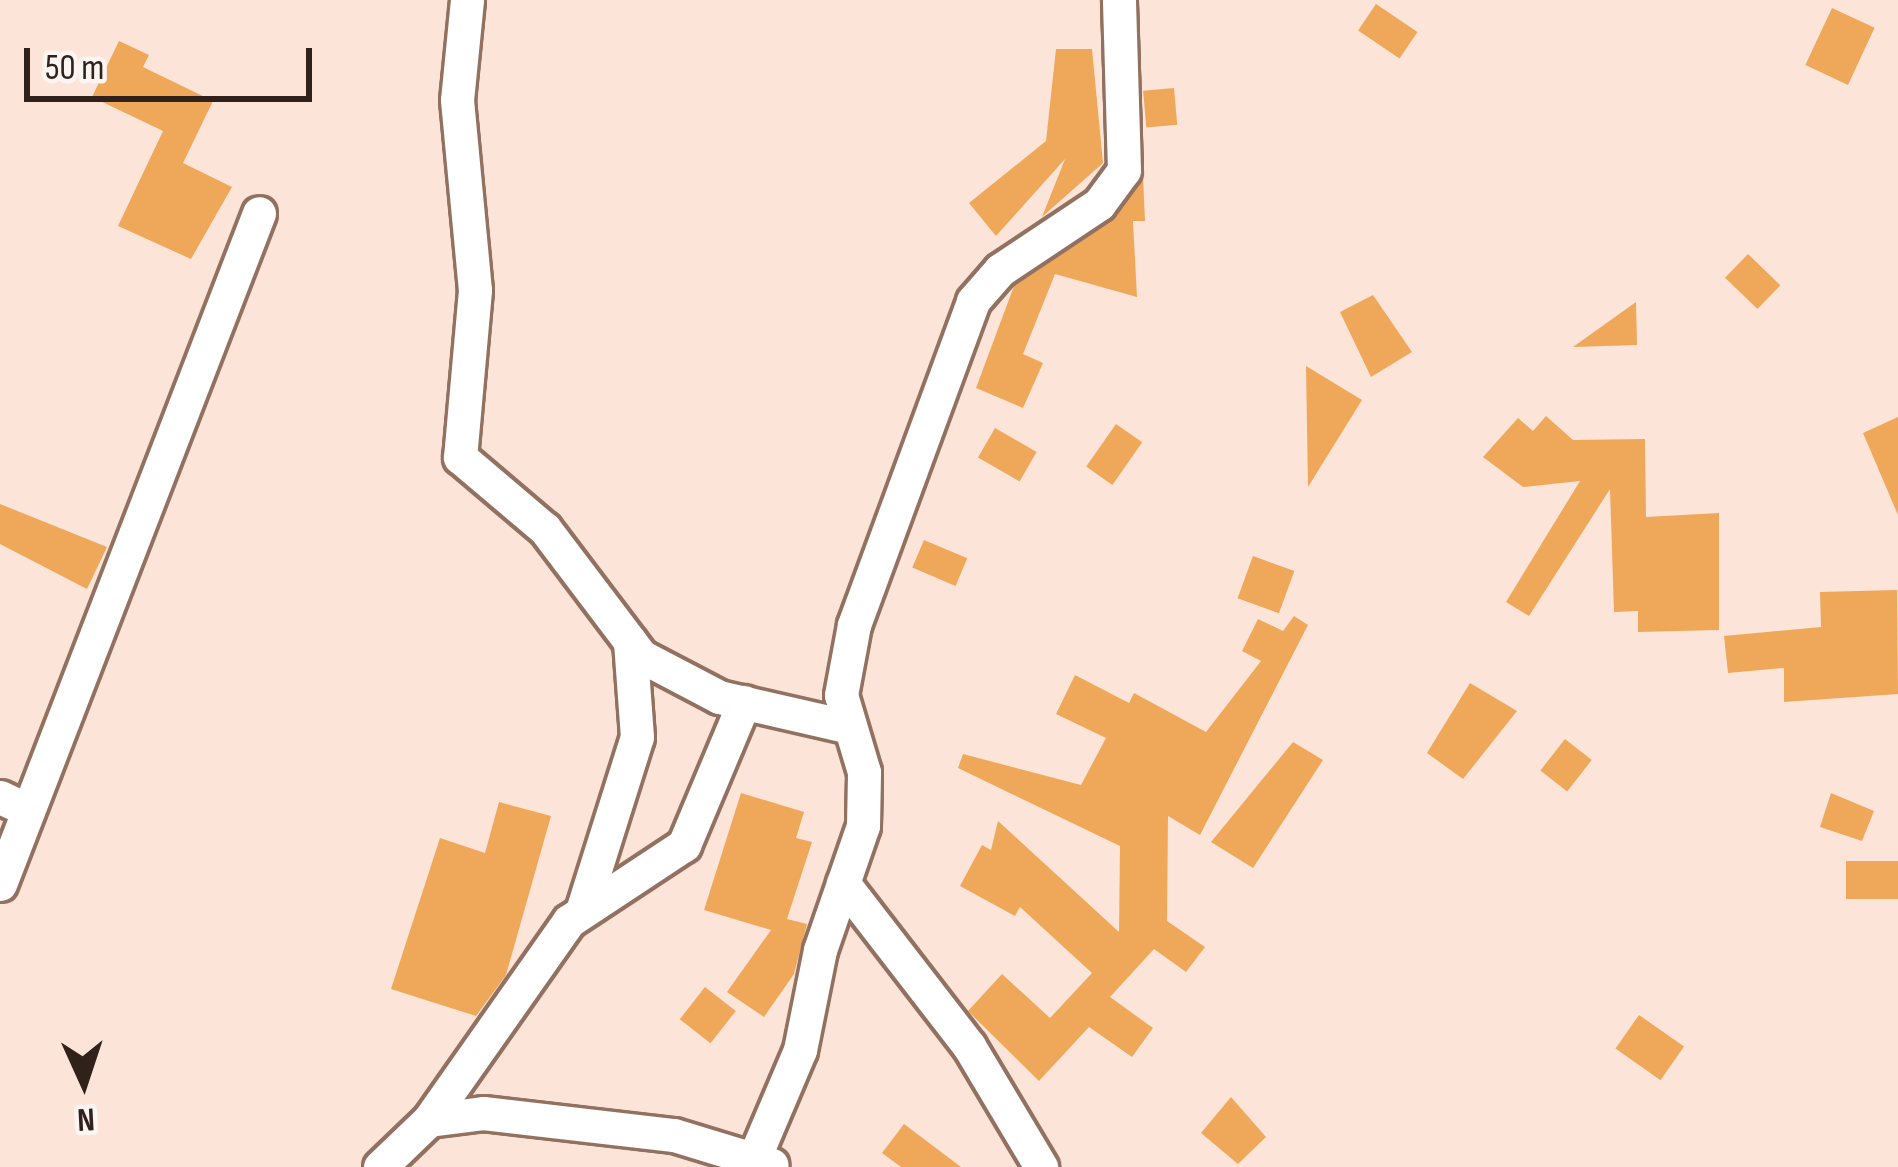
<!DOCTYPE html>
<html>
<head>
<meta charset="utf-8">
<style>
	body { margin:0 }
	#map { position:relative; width:1898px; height:1167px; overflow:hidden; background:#fce4d9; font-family:"Sofia Sans Condensed",sans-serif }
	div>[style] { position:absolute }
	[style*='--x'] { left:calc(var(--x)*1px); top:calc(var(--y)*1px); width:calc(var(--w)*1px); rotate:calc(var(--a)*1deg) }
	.building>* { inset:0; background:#efa859; transform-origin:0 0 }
	.roads { filter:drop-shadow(3px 0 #937160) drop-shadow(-3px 0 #937160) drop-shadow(0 3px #937160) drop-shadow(0 -3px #937160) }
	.street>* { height:33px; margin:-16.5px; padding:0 16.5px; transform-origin:16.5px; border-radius:16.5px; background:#fff }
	span { translate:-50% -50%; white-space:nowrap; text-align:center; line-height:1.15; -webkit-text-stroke:9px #fdf5f1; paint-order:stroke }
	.north { position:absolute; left:24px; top:1023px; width:120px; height:120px; -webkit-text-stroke:9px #fdf5f1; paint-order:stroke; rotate:177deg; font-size:33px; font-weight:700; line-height:48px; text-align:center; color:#30221b }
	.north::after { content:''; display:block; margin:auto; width:42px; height:54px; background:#30221b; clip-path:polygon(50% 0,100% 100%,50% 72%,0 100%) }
	.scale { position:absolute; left:24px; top:48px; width:288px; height:54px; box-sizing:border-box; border:6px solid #30221b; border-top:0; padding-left:15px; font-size:36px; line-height:42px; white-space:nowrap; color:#30221b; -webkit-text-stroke:9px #fdf5f1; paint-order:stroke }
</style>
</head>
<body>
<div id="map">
	<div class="building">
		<div style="left:1376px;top:4px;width:50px;height:32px;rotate:34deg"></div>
		<div style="left:1832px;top:8px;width:47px;height:63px;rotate:25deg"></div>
		<div style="clip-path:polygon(119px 41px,149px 55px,143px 67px,213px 101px,183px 163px,232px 187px,191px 259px,118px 226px,163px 131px,92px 97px)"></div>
		<div style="clip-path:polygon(1056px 49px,1092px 49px,1103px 163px,1042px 217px,1065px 159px,996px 236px,969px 203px,1046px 141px)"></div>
		<div style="left:1174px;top:88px;width:37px;height:31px;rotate:85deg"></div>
		<div style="clip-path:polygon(1143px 176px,1145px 221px,1133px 221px,1137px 297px,1055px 274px,1023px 354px,1043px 363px,1023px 408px,976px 388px,1014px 286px,1111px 221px)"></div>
		<div style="left:1748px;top:254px;width:45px;height:33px;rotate:44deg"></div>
		<div style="clip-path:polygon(1373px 295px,1412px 352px,1371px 377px,1340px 312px)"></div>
		<div style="clip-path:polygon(1636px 302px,1637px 345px,1573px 347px)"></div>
		<div style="clip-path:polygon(1306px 366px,1362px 400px,1308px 487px)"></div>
		<div style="clip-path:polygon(1546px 416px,1573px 440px,1645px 439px,1646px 517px,1719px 513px,1719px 630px,1638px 632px,1638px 611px,1614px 612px,1610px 489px,1529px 616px,1506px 602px,1580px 481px,1523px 487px,1483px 457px,1518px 418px,1533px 431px)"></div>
		<div style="clip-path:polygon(1898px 417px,1898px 515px,1863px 433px)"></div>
		<div style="left:1116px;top:424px;width:32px;height:52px;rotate:35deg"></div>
		<div style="left:995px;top:428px;width:48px;height:34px;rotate:30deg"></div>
		<div style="clip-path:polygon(0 504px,107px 547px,87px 589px,0 544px)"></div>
		<div style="left:924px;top:540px;width:47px;height:30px;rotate:23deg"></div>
		<div style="left:1253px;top:556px;width:44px;height:45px;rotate:20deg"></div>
		<div style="clip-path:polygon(1897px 590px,1898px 694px,1784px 702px,1784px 668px,1728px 673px,1724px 636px,1821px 627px,1820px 592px)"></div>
		<div style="clip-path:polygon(1294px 616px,1308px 625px,1200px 835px,1168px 816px,1167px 921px,1205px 947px,1186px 972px,1154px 949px,1110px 997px,1153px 1028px,1132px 1057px,1089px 1027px,1039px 1081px,968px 1011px,1002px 974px,1050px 1018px,1092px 973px,1020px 907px,1015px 916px,960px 886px,982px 845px,991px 850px,998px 821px,1119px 932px,1120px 846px,958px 768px,963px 754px,1081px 785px,1106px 738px,1056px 714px,1075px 675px,1129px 703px,1134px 693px,1206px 732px,1261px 661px,1242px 651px,1258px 619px,1283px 631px)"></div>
		<div style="clip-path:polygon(1470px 683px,1517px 711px,1463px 779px,1427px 753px)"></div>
		<div style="left:1565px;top:739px;width:34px;height:40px;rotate:38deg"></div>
		<div style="clip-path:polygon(1293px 742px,1323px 760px,1253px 868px,1211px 842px)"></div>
		<div style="clip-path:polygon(741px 793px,804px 812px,796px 838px,812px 842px,787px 919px,807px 924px,794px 974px,764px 1017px,727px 992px,771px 930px,704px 910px)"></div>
		<div style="clip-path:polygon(1831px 793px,1874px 811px,1862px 841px,1820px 827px)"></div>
		<div style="clip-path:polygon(499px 802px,551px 816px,506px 975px,476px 1016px,391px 989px,440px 838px,485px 853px)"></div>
		<div style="left:1898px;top:861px;width:38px;height:52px;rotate:90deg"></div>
		<div style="left:705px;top:987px;width:39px;height:41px;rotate:38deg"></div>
		<div style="left:1639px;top:1015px;width:55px;height:41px;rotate:35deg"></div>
		<div style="clip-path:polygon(1231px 1097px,1266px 1137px,1238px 1164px,1201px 1133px)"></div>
		<div style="clip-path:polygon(904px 1124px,961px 1167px,901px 1167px,882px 1153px)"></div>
	</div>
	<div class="roads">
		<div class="street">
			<div style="--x:467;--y:0;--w:100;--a:95.7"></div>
			<div style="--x:457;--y:100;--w:191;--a:84.6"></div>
			<div style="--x:475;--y:290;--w:168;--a:95.1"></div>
			<div style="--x:460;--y:457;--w:111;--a:40.3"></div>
			<div style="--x:545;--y:529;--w:159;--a:52.9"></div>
			<div style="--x:641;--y:656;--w:88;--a:27.7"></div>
			<div style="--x:719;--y:697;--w:134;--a:12.9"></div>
			<div style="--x:0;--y:797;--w:31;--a:25"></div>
			<div style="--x:843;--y:883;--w:206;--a:52.3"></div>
			<div style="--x:969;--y:1046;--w:141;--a:59.2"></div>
			<div style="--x:0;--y:884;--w:719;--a:-68.89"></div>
			<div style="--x:582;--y:911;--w:182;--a:-72.5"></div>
			<div style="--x:637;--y:737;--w:96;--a:-94.2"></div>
			<div style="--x:429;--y:1120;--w:243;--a:-54.9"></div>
			<div style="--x:569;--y:921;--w:138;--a:-33.5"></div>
			<div style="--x:684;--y:845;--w:155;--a:-67.2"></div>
			<div style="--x:755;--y:1156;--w:115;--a:-67"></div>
			<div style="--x:800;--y:1050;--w:102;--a:-78.7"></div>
			<div style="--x:820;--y:950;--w:131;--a:-70.9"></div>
			<div style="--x:863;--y:826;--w:54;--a:-88.9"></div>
			<div style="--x:864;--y:772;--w:80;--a:-106.6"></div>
			<div style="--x:841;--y:695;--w:71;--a:-79.5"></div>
			<div style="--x:854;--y:625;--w:345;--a:-69.8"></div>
			<div style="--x:973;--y:301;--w:41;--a:-48.9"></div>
			<div style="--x:1000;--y:270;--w:119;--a:-33.7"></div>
			<div style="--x:1099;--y:204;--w:42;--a:-53.7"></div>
			<div style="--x:1124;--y:170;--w:170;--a:-91.7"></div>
			<div style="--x:380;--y:1167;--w:68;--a:-43.8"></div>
			<div style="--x:429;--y:1120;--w:54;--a:-7.4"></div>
			<div style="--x:483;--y:1113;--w:192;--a:6.6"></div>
			<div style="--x:674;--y:1135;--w:102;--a:17"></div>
		</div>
	</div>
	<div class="north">N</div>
	<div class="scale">50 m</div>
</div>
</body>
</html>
